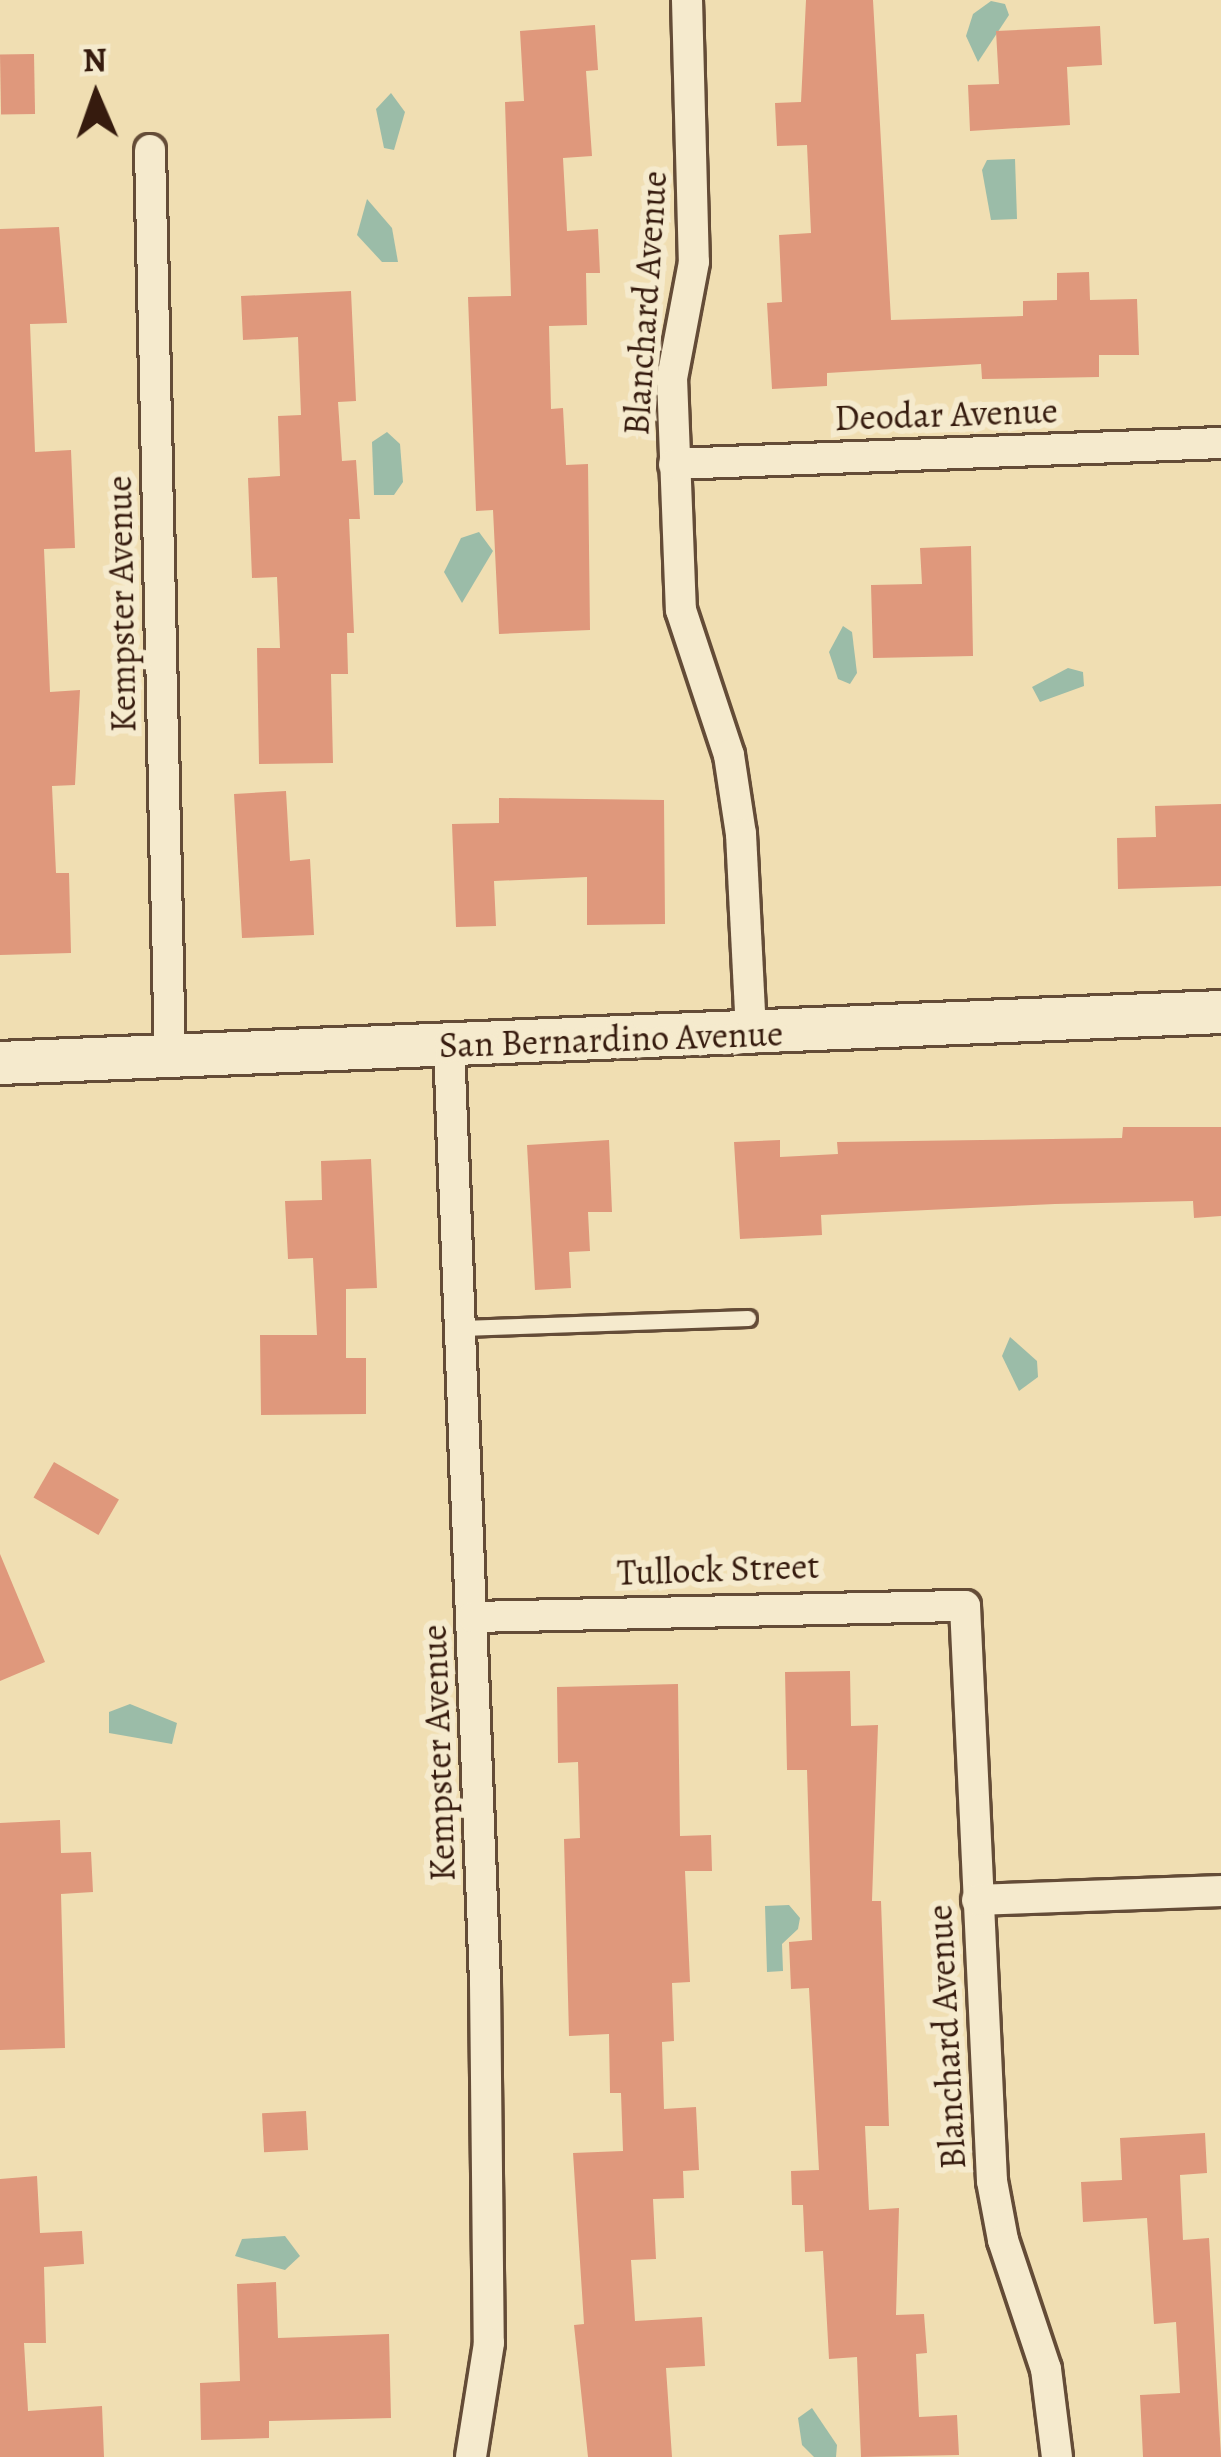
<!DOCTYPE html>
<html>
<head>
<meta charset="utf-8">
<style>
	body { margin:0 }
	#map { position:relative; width:1221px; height:2457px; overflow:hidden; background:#f0deb2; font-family:Alegreya,serif }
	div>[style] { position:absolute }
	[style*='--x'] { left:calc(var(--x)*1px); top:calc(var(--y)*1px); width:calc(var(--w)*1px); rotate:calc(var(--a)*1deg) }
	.water>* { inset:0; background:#9bbca8 }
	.building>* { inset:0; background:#df987c; transform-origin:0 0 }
	.roads { filter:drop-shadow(3px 0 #644c37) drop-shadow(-3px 0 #644c37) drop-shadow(0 3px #644c37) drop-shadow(0 -3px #644c37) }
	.lane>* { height:15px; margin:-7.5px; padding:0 7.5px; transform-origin:7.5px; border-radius:7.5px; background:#f5eacd }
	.street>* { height:30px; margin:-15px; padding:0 15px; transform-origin:15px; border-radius:15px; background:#f5eacd }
	.secondary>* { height:42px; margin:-21px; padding:0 21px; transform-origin:21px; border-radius:21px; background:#f5eacd }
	span { translate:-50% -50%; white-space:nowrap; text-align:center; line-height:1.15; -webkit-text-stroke:12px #f5eacd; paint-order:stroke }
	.street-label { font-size:36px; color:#361b0e }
	.north { position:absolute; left:36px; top:36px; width:120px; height:120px; -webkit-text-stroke:9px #f5eacd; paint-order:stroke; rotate:358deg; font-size:33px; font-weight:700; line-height:48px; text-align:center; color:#361b0e }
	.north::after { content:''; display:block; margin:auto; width:42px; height:54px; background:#361b0e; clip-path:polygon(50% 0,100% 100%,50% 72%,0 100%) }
</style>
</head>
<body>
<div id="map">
	<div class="water">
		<div style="clip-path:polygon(991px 1px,1005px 4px,1009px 15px,978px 62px,966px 36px,973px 14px)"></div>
		<div style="clip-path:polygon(391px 93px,405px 112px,394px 150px,384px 148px,376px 109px)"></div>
		<div style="clip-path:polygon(1015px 159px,1017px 219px,991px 220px,982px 170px,987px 160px)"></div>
		<div style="clip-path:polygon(367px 199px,392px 228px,398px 262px,382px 262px,357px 235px)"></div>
		<div style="clip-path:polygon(387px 432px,400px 444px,403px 482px,394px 495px,374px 495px,372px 442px)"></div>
		<div style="clip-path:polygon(479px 532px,493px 551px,462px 603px,444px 572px,461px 538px)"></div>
		<div style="clip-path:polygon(843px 626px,852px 632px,857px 673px,850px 684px,838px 679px,829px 652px)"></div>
		<div style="clip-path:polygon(1068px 668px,1083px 672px,1084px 686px,1040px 702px,1032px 687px)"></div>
		<div style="clip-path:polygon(1010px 1337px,1037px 1361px,1038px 1377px,1019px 1391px,1002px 1356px)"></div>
		<div style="clip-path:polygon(130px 1704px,177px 1723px,172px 1744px,109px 1733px,109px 1712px)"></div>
		<div style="clip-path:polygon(789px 1905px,800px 1918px,798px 1929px,782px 1944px,783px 1971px,767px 1972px,765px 1906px)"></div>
		<div style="clip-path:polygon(285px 2236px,300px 2256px,285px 2270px,235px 2256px,242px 2239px)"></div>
		<div style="clip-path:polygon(812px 2408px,837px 2445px,836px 2457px,814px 2457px,802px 2445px,798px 2418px)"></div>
	</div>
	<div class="building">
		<div style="clip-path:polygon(806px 0,873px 0,891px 320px,1023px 316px,1023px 301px,1057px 300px,1057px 273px,1089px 272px,1090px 300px,1137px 299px,1139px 355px,1099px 355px,1099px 377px,982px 379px,981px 364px,827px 373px,827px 386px,772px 389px,767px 303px,782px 302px,779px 235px,811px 233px,807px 145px,777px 146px,775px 103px,801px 102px)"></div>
		<div style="clip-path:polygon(595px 25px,598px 70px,586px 71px,592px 156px,563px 158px,567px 231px,598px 229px,600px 273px,586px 273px,587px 325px,549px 326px,551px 409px,563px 408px,566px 465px,588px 464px,590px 630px,499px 634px,493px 510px,476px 511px,468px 297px,511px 296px,505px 102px,524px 101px,520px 31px)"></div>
		<div style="clip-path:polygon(1100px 26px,1102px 65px,1067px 67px,1070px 125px,970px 131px,968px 85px,999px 84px,996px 31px)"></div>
		<div style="left:34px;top:54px;width:60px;height:34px;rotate:89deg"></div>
		<div style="clip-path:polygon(59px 227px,67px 323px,30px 324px,35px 452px,71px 450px,75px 548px,44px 549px,50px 692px,80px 690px,75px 785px,52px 786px,56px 873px,69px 873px,71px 953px,0 955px,0 229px)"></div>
		<div style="clip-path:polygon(351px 291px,356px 401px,338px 402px,342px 461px,356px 460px,360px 519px,349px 519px,354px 633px,347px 633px,348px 674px,331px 674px,333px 763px,259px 764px,257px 648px,280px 648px,277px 577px,252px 578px,248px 478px,280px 476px,278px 416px,301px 415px,298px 337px,243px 340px,241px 296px)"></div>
		<div style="clip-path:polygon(971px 546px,973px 656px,873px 658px,871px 585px,922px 584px,920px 548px)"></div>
		<div style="clip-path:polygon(286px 791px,290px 861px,310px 859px,314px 935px,242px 938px,234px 794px)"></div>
		<div style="clip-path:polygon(499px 798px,664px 800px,665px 924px,587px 925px,587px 877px,494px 881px,496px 926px,456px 927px,452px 824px,499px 823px)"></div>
		<div style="clip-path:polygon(1221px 804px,1221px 886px,1118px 889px,1117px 838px,1156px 837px,1155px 806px)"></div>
		<div style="clip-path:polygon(1123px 1127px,1221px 1127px,1221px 1216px,1194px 1218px,1193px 1201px,1055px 1204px,821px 1215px,822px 1235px,740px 1239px,734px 1142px,780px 1140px,780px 1157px,838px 1154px,837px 1142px,1122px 1138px)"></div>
		<div style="clip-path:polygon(609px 1140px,612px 1212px,588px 1212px,590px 1251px,569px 1252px,571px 1288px,535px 1290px,527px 1145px)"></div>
		<div style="clip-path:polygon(371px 1159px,377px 1288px,346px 1289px,346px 1358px,366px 1358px,366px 1414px,261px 1415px,260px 1335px,317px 1335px,313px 1258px,288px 1259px,285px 1201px,322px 1200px,321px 1161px)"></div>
		<div style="left:54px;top:1462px;width:75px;height:41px;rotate:30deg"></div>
		<div style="clip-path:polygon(0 1554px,45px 1662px,0 1681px)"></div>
		<div style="clip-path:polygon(850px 1671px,851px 1726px,878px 1725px,872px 1901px,881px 1901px,889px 2126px,865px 2126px,869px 2210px,899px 2208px,896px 2315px,924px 2314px,927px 2353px,916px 2354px,919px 2417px,957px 2415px,959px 2455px,861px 2457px,857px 2357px,829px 2359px,823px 2251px,805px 2252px,803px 2205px,792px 2205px,791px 2171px,819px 2170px,809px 1988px,791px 1989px,789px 1942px,812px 1940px,807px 1770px,787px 1770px,785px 1672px)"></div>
		<div style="clip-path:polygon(678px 1684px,680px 1836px,711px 1835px,712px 1871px,685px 1871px,690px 1982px,672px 1983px,674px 2041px,662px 2042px,664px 2109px,696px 2107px,699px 2170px,683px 2171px,684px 2198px,653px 2199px,656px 2259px,631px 2260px,635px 2321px,702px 2317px,705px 2366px,666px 2368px,672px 2457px,588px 2457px,574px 2325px,584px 2324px,573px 2153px,623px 2151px,621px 2093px,610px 2093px,609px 2034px,569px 2036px,564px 1839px,580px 1838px,578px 1762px,558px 1763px,557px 1687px)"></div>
		<div style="clip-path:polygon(60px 1820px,61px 1853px,91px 1852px,93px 1892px,61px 1894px,65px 2048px,0 2050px,0 1823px)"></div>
		<div style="left:306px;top:2111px;width:39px;height:44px;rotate:87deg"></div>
		<div style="clip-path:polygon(1205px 2133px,1207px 2173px,1180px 2175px,1183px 2240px,1209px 2238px,1221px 2457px,1143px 2457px,1140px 2395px,1180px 2393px,1176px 2322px,1154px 2324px,1147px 2218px,1083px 2222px,1081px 2182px,1122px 2180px,1120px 2138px)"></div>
		<div style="clip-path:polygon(37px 2176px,40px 2233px,82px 2231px,84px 2264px,44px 2267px,46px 2343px,24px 2343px,28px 2411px,102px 2406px,104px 2457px,0 2457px,0 2179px)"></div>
		<div style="clip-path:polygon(276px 2282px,278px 2338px,389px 2334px,391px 2418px,269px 2421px,269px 2438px,201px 2440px,200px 2383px,240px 2381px,237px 2284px)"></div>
	</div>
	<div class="roads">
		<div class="lane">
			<div style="--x:462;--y:1328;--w:286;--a:-2"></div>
		</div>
		<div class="street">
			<div style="--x:687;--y:0;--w:262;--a:88.5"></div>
			<div style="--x:694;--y:262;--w:118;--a:100.7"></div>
			<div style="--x:672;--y:378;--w:232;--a:87.8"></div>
			<div style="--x:681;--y:610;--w:153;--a:71.7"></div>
			<div style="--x:729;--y:755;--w:80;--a:81.4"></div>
			<div style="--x:741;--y:834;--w:200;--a:87.1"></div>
			<div style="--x:150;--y:150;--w:906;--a:88.74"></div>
			<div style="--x:674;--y:464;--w:547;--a:-2.2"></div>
			<div style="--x:449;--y:1045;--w:938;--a:87.8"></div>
			<div style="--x:485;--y:1982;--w:361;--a:89.4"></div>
			<div style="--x:489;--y:2343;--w:115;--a:99"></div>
			<div style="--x:473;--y:1617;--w:492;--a:-1.3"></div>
			<div style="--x:965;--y:1606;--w:576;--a:87.31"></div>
			<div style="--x:992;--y:2181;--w:60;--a:79.4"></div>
			<div style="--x:1003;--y:2240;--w:136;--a:71.6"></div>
			<div style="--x:1046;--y:2369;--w:89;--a:82.9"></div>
			<div style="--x:977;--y:1900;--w:244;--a:-2.1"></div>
		</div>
		<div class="secondary">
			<div style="--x:0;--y:1063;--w:1222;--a:-2.39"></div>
		</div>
	</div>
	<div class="street-label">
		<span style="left:645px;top:303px;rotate:-86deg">Blanchard Avenue</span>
		<span style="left:946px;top:414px;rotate:-2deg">Deodar Avenue</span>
		<span style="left:121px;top:604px;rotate:-91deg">Kempster Avenue</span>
		<span style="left:611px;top:1039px;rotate:-2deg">San Bernardino Avenue</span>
		<span style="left:718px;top:1569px;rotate:-2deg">Tullock Street</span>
		<span style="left:438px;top:1753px;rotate:-92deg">Kempster Avenue</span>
		<span style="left:946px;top:2037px;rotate:-93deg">Blanchard Avenue</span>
	</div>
	<div class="north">N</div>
</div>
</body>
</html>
